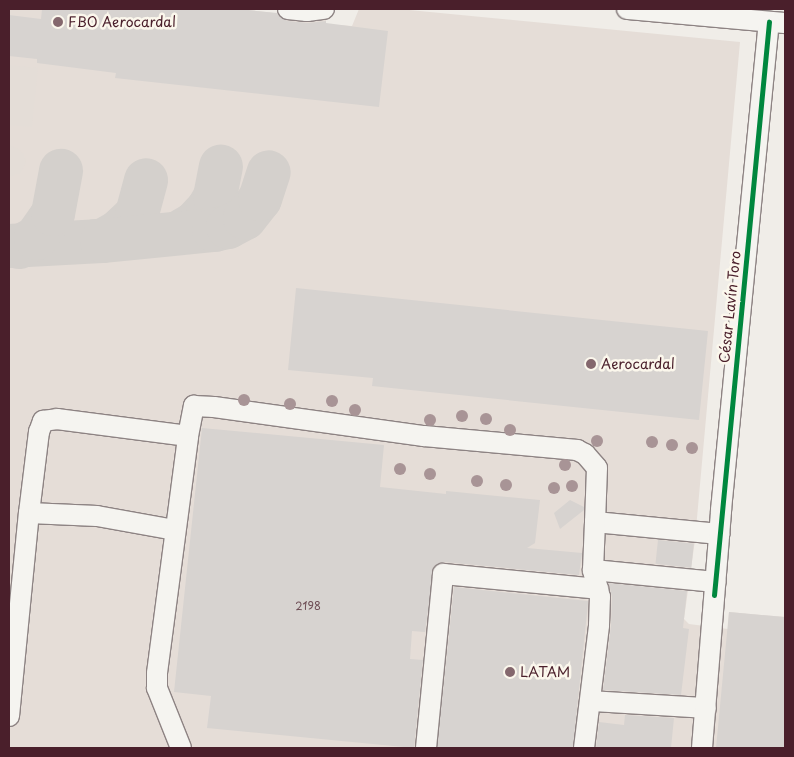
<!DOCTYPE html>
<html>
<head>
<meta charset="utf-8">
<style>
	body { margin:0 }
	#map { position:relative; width:794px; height:757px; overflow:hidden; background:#f0ede8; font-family:"Playpen Sans",sans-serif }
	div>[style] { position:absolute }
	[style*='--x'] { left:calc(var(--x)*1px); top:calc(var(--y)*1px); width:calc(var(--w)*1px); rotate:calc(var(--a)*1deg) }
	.built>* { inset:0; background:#e5ddd7 }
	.green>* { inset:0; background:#e4ddd7 }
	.taxiway>* { height:44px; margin:-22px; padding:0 22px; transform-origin:22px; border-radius:22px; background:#d4d0cc }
	.building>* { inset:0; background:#d7d3d0; transform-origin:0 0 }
	.roads { filter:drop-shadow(1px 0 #8d8383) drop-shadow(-1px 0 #8d8383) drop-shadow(0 1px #8d8383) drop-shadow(0 -1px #8d8383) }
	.minor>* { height:20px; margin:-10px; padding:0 10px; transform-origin:10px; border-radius:10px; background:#f5f4f0 }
	.cycleway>* { height:5px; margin:-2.5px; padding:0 2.5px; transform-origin:2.5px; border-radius:2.5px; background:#00873e }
	.trees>* { width:12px; height:12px; margin:-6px; border-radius:50%; background:#a89496 }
	.dots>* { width:14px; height:14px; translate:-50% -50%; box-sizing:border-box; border:2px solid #fbf7ec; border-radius:50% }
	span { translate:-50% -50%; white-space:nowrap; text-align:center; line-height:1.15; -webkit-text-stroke:5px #fbf7ec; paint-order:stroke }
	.number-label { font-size:11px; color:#6d4c54 }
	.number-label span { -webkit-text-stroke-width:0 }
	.poi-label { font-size:14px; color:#4a1f2b }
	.left { translate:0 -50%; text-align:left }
	.street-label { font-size:14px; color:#4a1f2b }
	.frame { position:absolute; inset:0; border:10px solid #4a1f2b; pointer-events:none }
</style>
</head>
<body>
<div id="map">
	<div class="built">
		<div style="clip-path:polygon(9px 9px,238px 9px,326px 19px,326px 27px,338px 25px,352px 26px,359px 9px,399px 9px,740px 42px,695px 540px,684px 619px,689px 624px,728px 629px,729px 612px,785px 617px,785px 748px,9px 748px)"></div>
	</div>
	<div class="green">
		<div style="clip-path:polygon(9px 65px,38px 68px,32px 127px,9px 125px)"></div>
		<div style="clip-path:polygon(9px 145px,18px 149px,24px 154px,26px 163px,20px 174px,9px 176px)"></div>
	</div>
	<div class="taxiway">
		<div style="--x:178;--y:233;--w:20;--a:-30"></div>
		<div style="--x:195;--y:223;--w:19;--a:-47"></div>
		<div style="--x:208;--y:209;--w:14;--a:-60"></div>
		<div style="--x:215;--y:197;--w:31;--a:-79"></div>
		<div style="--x:95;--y:241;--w:7;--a:0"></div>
		<div style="--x:102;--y:241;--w:18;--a:-29"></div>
		<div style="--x:118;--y:232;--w:26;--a:-43"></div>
		<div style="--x:137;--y:214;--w:35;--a:-75"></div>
		<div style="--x:9;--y:246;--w:93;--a:-3.1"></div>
		<div style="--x:102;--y:241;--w:113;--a:-5.6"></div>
		<div style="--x:214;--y:230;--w:14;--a:-12"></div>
		<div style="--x:228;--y:227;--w:19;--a:-28"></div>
		<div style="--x:245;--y:218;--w:24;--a:-52"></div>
		<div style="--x:260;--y:199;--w:28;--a:-72"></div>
		<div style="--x:19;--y:247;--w:19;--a:-28"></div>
		<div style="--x:36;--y:238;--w:29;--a:-55"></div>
		<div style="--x:53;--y:214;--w:44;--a:-79.5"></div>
	</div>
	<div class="building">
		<div style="clip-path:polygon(42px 9px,238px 9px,277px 13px,287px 21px,308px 23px,326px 21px,326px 23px,388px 31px,379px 107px,115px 78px,116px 73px,37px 63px,37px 59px,9px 56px,9px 15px,41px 19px)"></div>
		<div style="clip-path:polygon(296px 288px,708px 331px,699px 420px,372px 386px,373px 378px,288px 370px)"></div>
		<div style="clip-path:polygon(202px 428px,384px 445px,380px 487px,446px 494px,446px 491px,540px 500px,535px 543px,527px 548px,582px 553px,579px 575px,444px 562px,434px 567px,425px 632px,412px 631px,410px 659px,423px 660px,414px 748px,207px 728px,211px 696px,174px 692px)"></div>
		<div style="clip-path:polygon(570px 500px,584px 507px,584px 510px,560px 529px,554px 513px)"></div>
		<div style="left:658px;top:540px;width:36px;height:24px;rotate:6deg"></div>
		<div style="clip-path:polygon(609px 583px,687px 591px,683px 628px,689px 629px,681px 695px,603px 690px,611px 626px,612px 597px)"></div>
		<div style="left:454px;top:587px;width:135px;height:162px;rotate:6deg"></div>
		<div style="clip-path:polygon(729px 612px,785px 617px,785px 748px,716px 748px)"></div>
		<div style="clip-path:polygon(625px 715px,674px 718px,671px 748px,596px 748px,599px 722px,624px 725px)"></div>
	</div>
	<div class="roads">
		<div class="minor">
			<div style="--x:288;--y:9;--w:19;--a:6"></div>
			<div style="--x:307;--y:11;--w:17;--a:-7"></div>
			<div style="--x:627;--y:9;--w:159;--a:5.1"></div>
			<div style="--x:29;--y:513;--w:68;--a:2.5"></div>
			<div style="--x:97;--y:516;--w:79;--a:10.2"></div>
			<div style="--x:593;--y:570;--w:123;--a:5.6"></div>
			<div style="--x:591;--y:701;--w:115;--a:3.5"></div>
			<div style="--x:9;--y:716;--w:204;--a:-84.4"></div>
			<div style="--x:29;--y:513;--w:82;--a:-83"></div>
			<div style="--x:39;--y:432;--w:12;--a:-70"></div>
			<div style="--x:43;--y:421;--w:14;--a:-8"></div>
			<div style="--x:57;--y:419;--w:132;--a:7.4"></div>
			<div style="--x:181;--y:748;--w:65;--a:-111.8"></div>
			<div style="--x:157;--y:688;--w:15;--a:-90"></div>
			<div style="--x:157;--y:673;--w:239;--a:-82.5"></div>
			<div style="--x:188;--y:436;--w:31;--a:-79"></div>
			<div style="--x:194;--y:406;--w:20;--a:3"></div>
			<div style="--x:214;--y:407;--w:212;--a:7.9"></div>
			<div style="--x:424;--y:436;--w:154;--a:5.2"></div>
			<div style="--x:577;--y:450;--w:9;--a:27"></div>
			<div style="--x:585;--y:454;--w:18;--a:49"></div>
			<div style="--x:597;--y:468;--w:54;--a:92.1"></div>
			<div style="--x:595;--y:522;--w:125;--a:5.5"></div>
			<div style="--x:426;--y:748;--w:175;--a:-84.4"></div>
			<div style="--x:443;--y:574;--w:156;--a:5.5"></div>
			<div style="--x:584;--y:748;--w:124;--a:-83"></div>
			<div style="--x:599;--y:625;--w:28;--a:-88"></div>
			<div style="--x:600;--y:597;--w:28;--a:-105"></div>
			<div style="--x:593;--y:570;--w:48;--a:-87.6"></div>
			<div style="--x:702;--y:748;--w:239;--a:-85.4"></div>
			<div style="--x:721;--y:510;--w:490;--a:-84.4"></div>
		</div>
	</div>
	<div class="cycleway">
		<div style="--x:714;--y:595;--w:576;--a:-84.52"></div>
	</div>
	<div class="trees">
		<div style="left:244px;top:400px"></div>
		<div style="left:332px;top:401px"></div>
		<div style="left:290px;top:404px"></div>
		<div style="left:355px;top:410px"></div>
		<div style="left:462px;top:416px"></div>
		<div style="left:486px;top:419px"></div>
		<div style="left:430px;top:420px"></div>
		<div style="left:510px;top:430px"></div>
		<div style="left:597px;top:441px"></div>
		<div style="left:652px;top:442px"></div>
		<div style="left:672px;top:445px"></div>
		<div style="left:692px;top:448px"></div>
		<div style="left:565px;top:465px"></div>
		<div style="left:400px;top:469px"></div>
		<div style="left:430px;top:474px"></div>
		<div style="left:477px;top:481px"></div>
		<div style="left:506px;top:485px"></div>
		<div style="left:572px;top:486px"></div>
		<div style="left:554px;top:488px"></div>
	</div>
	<div class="dots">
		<div style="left:58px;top:22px;background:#84676d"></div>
		<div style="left:591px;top:364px;background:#84676d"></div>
		<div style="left:510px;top:672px;background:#84676d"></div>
	</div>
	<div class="number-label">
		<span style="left:308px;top:606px">2198</span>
	</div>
	<div class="poi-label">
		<span class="left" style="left:68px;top:22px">FBO Aerocardal</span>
		<span class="left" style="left:601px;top:364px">Aerocardal</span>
		<span class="left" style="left:520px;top:672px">LATAM</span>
	</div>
	<div class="street-label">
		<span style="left:730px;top:307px;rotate:-84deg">César Lavín Toro</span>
	</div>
	<div class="frame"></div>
</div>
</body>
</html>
